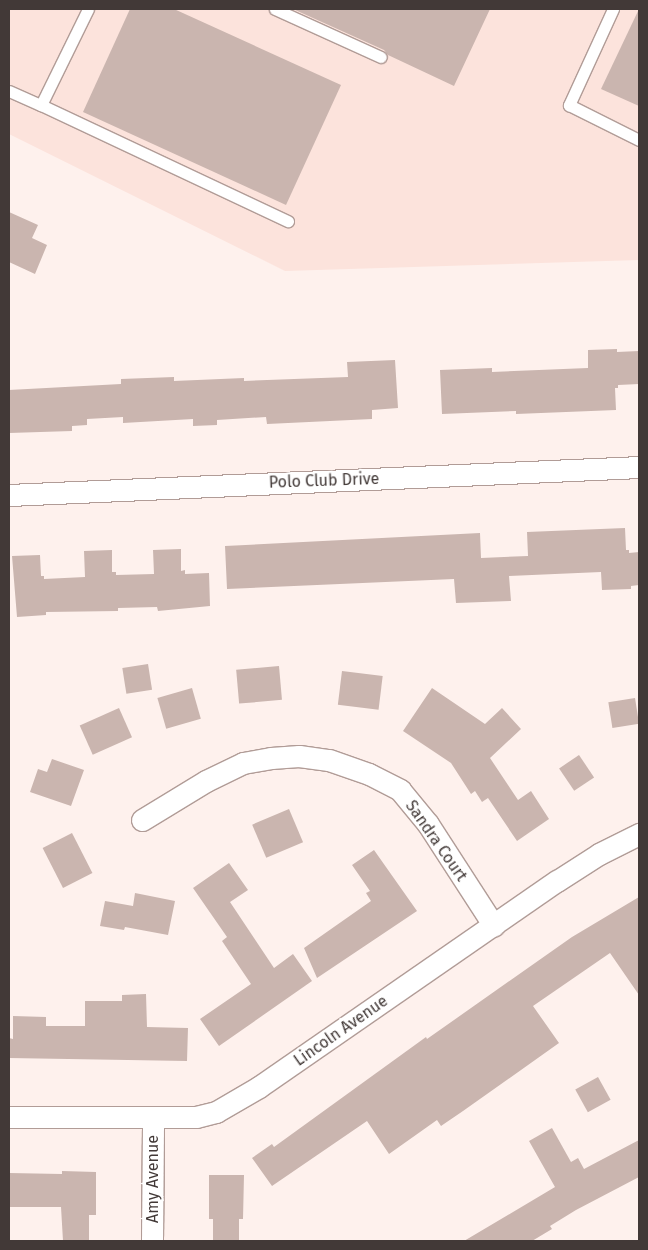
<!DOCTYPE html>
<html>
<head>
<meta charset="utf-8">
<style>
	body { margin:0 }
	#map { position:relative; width:648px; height:1250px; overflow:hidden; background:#fef1ed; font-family:"Fira Sans",sans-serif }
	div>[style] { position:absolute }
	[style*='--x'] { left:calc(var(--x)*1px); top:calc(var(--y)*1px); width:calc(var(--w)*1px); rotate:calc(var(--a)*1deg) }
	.built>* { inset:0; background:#fce3dc }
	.building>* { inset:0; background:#cab5af; transform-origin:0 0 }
	.roads { filter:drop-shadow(1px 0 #b19c97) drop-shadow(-1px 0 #b19c97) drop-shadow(0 1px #b19c97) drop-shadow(0 -1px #b19c97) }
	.lane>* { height:11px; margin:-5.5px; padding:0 5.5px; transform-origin:5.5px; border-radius:5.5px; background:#fff }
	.street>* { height:21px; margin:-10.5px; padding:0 10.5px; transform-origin:10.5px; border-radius:10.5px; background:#fff }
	span { translate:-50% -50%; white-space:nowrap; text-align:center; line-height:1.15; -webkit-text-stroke:4px #fff; paint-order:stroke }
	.street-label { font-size:16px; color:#423937 }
	.frame { position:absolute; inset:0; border:10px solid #423937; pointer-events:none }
</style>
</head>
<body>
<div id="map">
	<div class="built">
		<div style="clip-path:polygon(9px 9px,639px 9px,639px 260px,285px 271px,9px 134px)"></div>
	</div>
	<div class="building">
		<div style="clip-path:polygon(130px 9px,174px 9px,341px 85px,286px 205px,83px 112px)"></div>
		<div style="clip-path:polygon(293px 9px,490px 9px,454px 86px,388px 55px,384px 50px)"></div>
		<div style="clip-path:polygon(639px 9px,639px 106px,601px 89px)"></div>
		<div style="clip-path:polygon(9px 212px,38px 225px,32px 238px,47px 245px,35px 274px,9px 262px)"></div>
		<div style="clip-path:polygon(617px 349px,617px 352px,639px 351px,639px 384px,618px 385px,618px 388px,615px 388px,616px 410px,516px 414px,516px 411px,442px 414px,440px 370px,492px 368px,492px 372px,588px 368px,588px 350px)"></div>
		<div style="clip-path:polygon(395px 360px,398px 408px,372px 410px,372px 419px,267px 424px,266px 417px,217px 420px,217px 425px,193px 426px,193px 419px,123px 423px,123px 417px,87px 419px,87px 425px,72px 426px,72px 431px,9px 433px,9px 390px,121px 384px,121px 379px,174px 377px,174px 381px,244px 378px,244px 381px,348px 377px,347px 362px)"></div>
		<div style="clip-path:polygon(625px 528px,626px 550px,629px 550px,629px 553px,639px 552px,639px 585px,631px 586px,631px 589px,602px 590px,601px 572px,509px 576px,511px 601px,456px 603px,454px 579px,227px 589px,225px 546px,480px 533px,481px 558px,528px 556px,527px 532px)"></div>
		<div style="clip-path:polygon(181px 549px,181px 571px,185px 570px,185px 574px,209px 573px,210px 606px,158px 611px,157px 607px,118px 608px,118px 611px,46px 612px,46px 615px,17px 617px,12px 556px,40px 555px,41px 576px,44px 576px,44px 579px,85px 577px,84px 551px,112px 550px,112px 572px,116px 572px,116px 575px,154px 574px,153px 550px)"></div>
		<div style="left:148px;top:664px;width:26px;height:26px;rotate:81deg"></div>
		<div style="left:279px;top:666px;width:34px;height:43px;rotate:85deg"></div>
		<div style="left:342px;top:671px;width:41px;height:34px;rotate:7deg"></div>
		<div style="left:192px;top:688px;width:32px;height:36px;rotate:74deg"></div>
		<div style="clip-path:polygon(432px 688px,485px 724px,502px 708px,521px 729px,490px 758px,518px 800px,531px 791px,549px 819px,517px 841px,488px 798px,482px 802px,475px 791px,471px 794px,451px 763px,403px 731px)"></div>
		<div style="left:635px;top:698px;width:26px;height:27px;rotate:81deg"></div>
		<div style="left:119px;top:708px;width:32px;height:43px;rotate:66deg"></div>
		<div style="left:579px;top:755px;width:27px;height:24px;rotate:56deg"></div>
		<div style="clip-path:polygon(52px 759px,84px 770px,71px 806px,30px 792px,38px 769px,47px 772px)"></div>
		<div style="left:289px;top:809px;width:36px;height:40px;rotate:67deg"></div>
		<div style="left:72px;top:833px;width:45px;height:33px;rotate:63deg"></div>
		<div style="clip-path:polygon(374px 850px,417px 911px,317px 978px,304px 948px,371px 901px,366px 893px,370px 891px,352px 865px)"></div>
		<div style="clip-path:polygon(229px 863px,248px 890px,230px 902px,274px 968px,293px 954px,312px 981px,219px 1046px,200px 1019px,251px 984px,222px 941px,227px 937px,193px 888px)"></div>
		<div style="clip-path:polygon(135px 893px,175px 901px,168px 935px,125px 927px,124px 930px,100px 926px,105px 901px,133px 906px)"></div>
		<div style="clip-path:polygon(639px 897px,639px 995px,610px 953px,533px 1006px,559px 1043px,463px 1111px,441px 1126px,437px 1120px,389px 1154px,367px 1121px,272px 1186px,252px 1158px,272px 1144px,274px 1147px,426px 1037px,427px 1039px,572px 937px)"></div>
		<div style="clip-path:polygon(146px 994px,147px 1027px,188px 1028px,187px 1061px,9px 1058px,9px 1038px,13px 1039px,13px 1016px,46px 1017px,46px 1026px,85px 1026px,85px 1001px,122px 1001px,122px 995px)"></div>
		<div style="left:598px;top:1077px;width:26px;height:26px;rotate:61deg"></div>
		<div style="clip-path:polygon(552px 1128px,571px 1162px,578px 1158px,584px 1169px,639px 1140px,639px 1177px,576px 1210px,550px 1226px,552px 1229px,532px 1241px,464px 1241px,555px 1187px,529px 1141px)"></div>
		<div style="clip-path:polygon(62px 1171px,96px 1172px,96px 1215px,89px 1215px,89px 1241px,63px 1241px,61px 1207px,9px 1207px,9px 1173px,62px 1174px)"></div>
		<div style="clip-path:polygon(209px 1175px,244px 1175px,243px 1219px,239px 1219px,239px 1241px,213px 1241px,213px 1219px,209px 1219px)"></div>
	</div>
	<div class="roads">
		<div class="lane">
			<div style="--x:88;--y:9;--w:107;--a:116.1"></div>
			<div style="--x:41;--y:105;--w:273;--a:25.2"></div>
			<div style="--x:275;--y:9;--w:116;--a:24.4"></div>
			<div style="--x:613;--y:9;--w:106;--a:114.6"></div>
			<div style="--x:569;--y:105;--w:78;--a:26.6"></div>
			<div style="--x:9;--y:91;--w:35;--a:24"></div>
		</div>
		<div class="street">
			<div style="--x:9;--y:495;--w:631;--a:-2.54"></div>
			<div style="--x:142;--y:820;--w:75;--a:-31.4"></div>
			<div style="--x:206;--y:781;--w:41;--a:-25.9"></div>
			<div style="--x:243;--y:763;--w:28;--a:-10"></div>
			<div style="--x:271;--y:758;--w:28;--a:-4"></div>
			<div style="--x:299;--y:756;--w:30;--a:8"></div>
			<div style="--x:329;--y:760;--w:42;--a:19.3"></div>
			<div style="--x:369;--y:774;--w:35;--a:27"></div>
			<div style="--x:400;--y:790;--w:44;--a:50.5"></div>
			<div style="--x:428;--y:824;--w:121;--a:57.1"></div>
			<div style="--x:9;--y:1117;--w:187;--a:0"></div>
			<div style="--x:196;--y:1117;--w:21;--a:-14"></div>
			<div style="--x:216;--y:1112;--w:50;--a:-30.2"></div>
			<div style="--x:259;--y:1087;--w:362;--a:-34.7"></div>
			<div style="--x:557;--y:881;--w:50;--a:-32.7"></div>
			<div style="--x:599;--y:854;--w:45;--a:-26.6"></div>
			<div style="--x:152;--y:1241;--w:123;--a:-89.5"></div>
		</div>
	</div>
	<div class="street-label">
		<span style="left:324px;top:481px;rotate:-2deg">Polo Club Drive</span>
		<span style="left:436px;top:841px;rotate:55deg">Sandra Court</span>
		<span style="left:341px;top:1031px;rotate:-35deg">Lincoln Avenue</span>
		<span style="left:153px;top:1179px;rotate:-90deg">Amy Avenue</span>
	</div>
	<div class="frame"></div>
</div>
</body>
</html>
